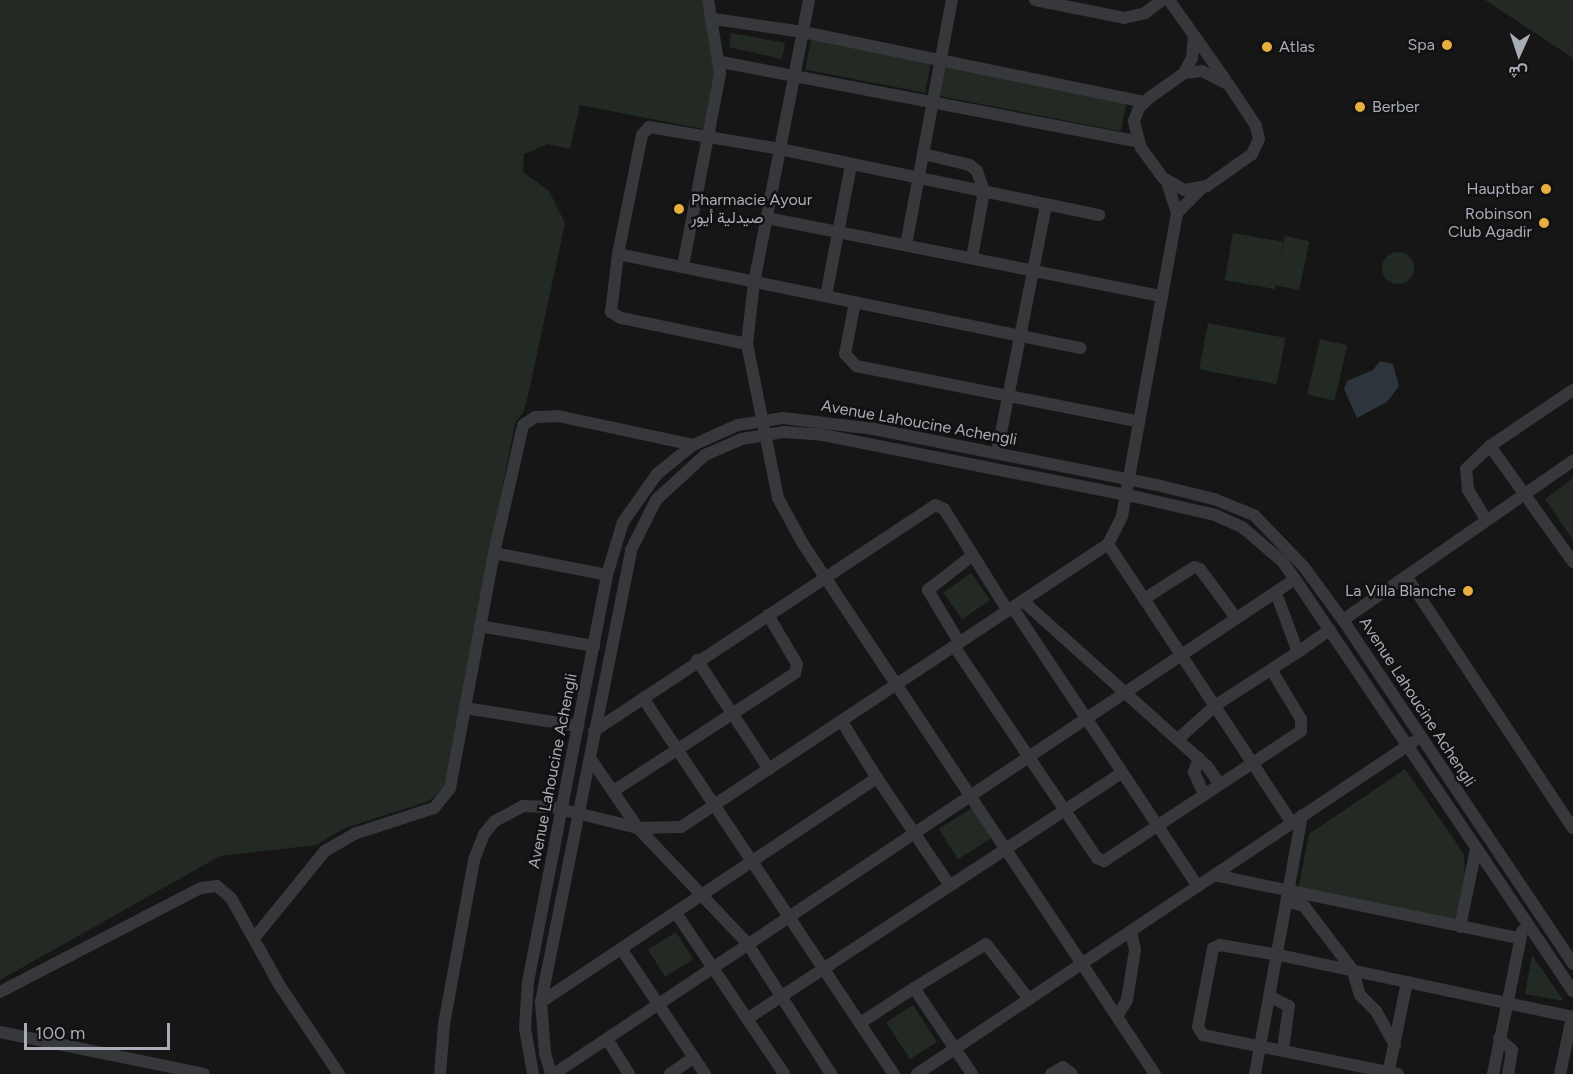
<!DOCTYPE html>
<html>
<head>
<meta charset="utf-8">
<style>
	body { margin:0 }
	#map { position:relative; width:1573px; height:1074px; overflow:hidden; background:#161617; font-family:Figtree,Vazirmatn,sans-serif }
	div>[style] { position:absolute }
	[style*='--x'] { left:calc(var(--x)*1px); top:calc(var(--y)*1px); width:calc(var(--w)*1px); rotate:calc(var(--a)*1deg) }
	.green>* { inset:0; background:#222a23; transform-origin:0 0 }
	.round { border-radius:50% }
	.water>* { inset:0; background:#2d343b }
	.minor>* { height:12px; margin:-6px; padding:0 6px; transform-origin:6px; border-radius:6px; background:#37383c }
	.dots>* { width:16px; height:16px; translate:-50% -50%; box-sizing:border-box; border:3px solid #111112; border-radius:50% }
	span { translate:-50% -50%; white-space:nowrap; text-align:center; line-height:1.15; -webkit-text-stroke:5px #111112; paint-order:stroke }
	.poi-label { font-size:16px; color:#a9adb7 }
	.right { translate:-100% -50%; text-align:right }
	.left { translate:0 -50%; text-align:left }
	.street-label { font-size:16px; color:#a9adb7 }
	.north { position:absolute; left:1489px; top:24px; width:60px; height:60px; -webkit-text-stroke:4px #111112; paint-order:stroke; rotate:183deg; font-size:16px; font-weight:700; line-height:24px; text-align:center; color:#a9adb7 }
	.north::after { content:''; display:block; margin:auto; width:21px; height:27px; background:#a9adb7; clip-path:polygon(50% 0,100% 100%,50% 72%,0 100%) }
	.scale { position:absolute; left:24px; top:1023px; width:146px; height:27px; box-sizing:border-box; border:3px solid #a9adb7; border-top:0; padding-left:8px; font-size:18px; line-height:21px; white-space:nowrap; color:#a9adb7; -webkit-text-stroke:4px #111112; paint-order:stroke }
</style>
</head>
<body>
<div id="map">
	<div class="green">
		<div style="clip-path:polygon(0 0,702px 0,717px 66px,703px 129px,580px 105px,570px 149px,548px 144px,524px 154px,523px 172px,549px 191px,565px 223px,529px 391px,524px 411px,515px 423px,444px 787px,429px 801px,345px 828px,316px 845px,220px 856px,0 980px)"></div>
		<div style="clip-path:polygon(1485px 0,1573px 0,1573px 58px)"></div>
		<div style="clip-path:polygon(731px 33px,785px 43px,782px 59px,729px 47px)"></div>
		<div style="left:811px;top:40px;width:122px;height:30px;rotate:11deg"></div>
		<div style="left:943px;top:66px;width:187px;height:30px;rotate:11deg"></div>
		<div style="left:1233px;top:233px;width:51px;height:48px;rotate:10deg"></div>
		<div style="left:1285px;top:236px;width:25px;height:50px;rotate:12deg"></div>
		<div class="round" style="left:1382px;top:252px;width:32px;height:32px"></div>
		<div style="left:1208px;top:323px;width:79px;height:47px;rotate:11deg"></div>
		<div style="left:1320px;top:339px;width:28px;height:57px;rotate:13deg"></div>
		<div style="clip-path:polygon(1573px 478px,1573px 540px,1545px 499px)"></div>
		<div style="left:971px;top:573px;width:33px;height:34px;rotate:55deg"></div>
		<div style="clip-path:polygon(1405px 769px,1464px 854px,1465px 877px,1455px 921px,1298px 890px,1309px 834px)"></div>
		<div style="left:972px;top:808px;width:36px;height:39px;rotate:58deg"></div>
		<div style="left:676px;top:932px;width:32px;height:33px;rotate:58deg"></div>
		<div style="clip-path:polygon(1532px 955px,1564px 1001px,1525px 994px)"></div>
		<div style="left:913px;top:1005px;width:44px;height:32px;rotate:57deg"></div>
	</div>
	<div class="water">
		<div style="clip-path:polygon(1380px 361px,1393px 364px,1399px 386px,1387px 402px,1357px 418px,1344px 389px,1347px 381px,1373px 370px)"></div>
	</div>
	<div class="minor">
		<div style="--x:809;--y:0;--w:287;--a:101"></div>
		<div style="--x:754;--y:282;--w:62;--a:96.4"></div>
		<div style="--x:747;--y:344;--w:157;--a:78.6"></div>
		<div style="--x:778;--y:498;--w:52;--a:61.5"></div>
		<div style="--x:803;--y:544;--w:636;--a:56.41"></div>
		<div style="--x:1035;--y:0;--w:91;--a:11.4"></div>
		<div style="--x:1124;--y:18;--w:22;--a:-13"></div>
		<div style="--x:1145;--y:13;--w:21;--a:-37"></div>
		<div style="--x:1169;--y:0;--w:97;--a:54.7"></div>
		<div style="--x:714;--y:19;--w:90;--a:8.3"></div>
		<div style="--x:803;--y:32;--w:348;--a:11.6"></div>
		<div style="--x:721;--y:62;--w:423;--a:10.8"></div>
		<div style="--x:1202;--y:71;--w:30;--a:27"></div>
		<div style="--x:1229;--y:85;--w:49;--a:56.6"></div>
		<div style="--x:1256;--y:126;--w:13;--a:77"></div>
		<div style="--x:1259;--y:139;--w:17;--a:115"></div>
		<div style="--x:1252;--y:154;--w:55;--a:144.6"></div>
		<div style="--x:1207;--y:186;--w:23;--a:170"></div>
		<div style="--x:1184;--y:190;--w:24;--a:-150"></div>
		<div style="--x:1163;--y:178;--w:37;--a:-126"></div>
		<div style="--x:1141;--y:148;--w:28;--a:-105"></div>
		<div style="--x:1134;--y:121;--w:14;--a:-69"></div>
		<div style="--x:1139;--y:108;--w:14;--a:-45"></div>
		<div style="--x:1149;--y:98;--w:43;--a:-35.5"></div>
		<div style="--x:1184;--y:73;--w:18;--a:-6"></div>
		<div style="--x:1184;--y:73;--w:17;--a:-62"></div>
		<div style="--x:1192;--y:58;--w:21;--a:-85"></div>
		<div style="--x:923;--y:154;--w:48;--a:13.2"></div>
		<div style="--x:970;--y:165;--w:9;--a:41"></div>
		<div style="--x:977;--y:171;--w:21;--a:71"></div>
		<div style="--x:984;--y:191;--w:68;--a:100.2"></div>
		<div style="--x:1177;--y:213;--w:34;--a:-45"></div>
		<div style="--x:767;--y:218;--w:403;--a:11.2"></div>
		<div style="--x:906;--y:245;--w:249;--a:-79.4"></div>
		<div style="--x:618;--y:254;--w:472;--a:11.5"></div>
		<div style="--x:683;--y:266;--w:197;--a:-79.1"></div>
		<div style="--x:720;--y:73;--w:74;--a:-99.3"></div>
		<div style="--x:826;--y:296;--w:133;--a:-79.2"></div>
		<div style="--x:855;--y:302;--w:53;--a:100.9"></div>
		<div style="--x:845;--y:354;--w:16;--a:47"></div>
		<div style="--x:856;--y:366;--w:286;--a:11.1"></div>
		<div style="--x:747;--y:344;--w:129;--a:-168.3"></div>
		<div style="--x:621;--y:318;--w:12;--a:-149"></div>
		<div style="--x:611;--y:312;--w:58;--a:-83.1"></div>
		<div style="--x:618;--y:254;--w:121;--a:-78.6"></div>
		<div style="--x:642;--y:135;--w:11;--a:-49"></div>
		<div style="--x:649;--y:127;--w:133;--a:9.5"></div>
		<div style="--x:780;--y:149;--w:326;--a:11.7"></div>
		<div style="--x:1490;--y:446;--w:143;--a:54.4"></div>
		<div style="--x:997;--y:453;--w:253;--a:-78.8"></div>
		<div style="--x:1485;--y:518;--w:33;--a:-121"></div>
		<div style="--x:1468;--y:490;--w:21;--a:-95"></div>
		<div style="--x:1466;--y:469;--w:33;--a:-44"></div>
		<div style="--x:1490;--y:446;--w:100;--a:-34"></div>
		<div style="--x:1108;--y:544;--w:333;--a:56.6"></div>
		<div style="--x:494;--y:553;--w:115;--a:11"></div>
		<div style="--x:1406;--y:576;--w:302;--a:56.5"></div>
		<div style="--x:1276;--y:593;--w:63;--a:69.6"></div>
		<div style="--x:1298;--y:652;--w:39;--a:-35"></div>
		<div style="--x:1144;--y:599;--w:59;--a:-32.6"></div>
		<div style="--x:1194;--y:567;--w:6;--a:18"></div>
		<div style="--x:1200;--y:569;--w:61;--a:53.7"></div>
		<div style="--x:1024;--y:602;--w:246;--a:41.9"></div>
		<div style="--x:1207;--y:766;--w:21;--a:55"></div>
		<div style="--x:1013;--y:608;--w:334;--a:56.4"></div>
		<div style="--x:1343;--y:620;--w:280;--a:-34.7"></div>
		<div style="--x:480;--y:626;--w:116;--a:10"></div>
		<div style="--x:959;--y:642;--w:61;--a:-120.8"></div>
		<div style="--x:928;--y:590;--w:57;--a:-37.9"></div>
		<div style="--x:954;--y:646;--w:256;--a:56"></div>
		<div style="--x:1097;--y:858;--w:8;--a:23"></div>
		<div style="--x:1104;--y:861;--w:236;--a:-33.4"></div>
		<div style="--x:1301;--y:731;--w:12;--a:-90"></div>
		<div style="--x:1301;--y:719;--w:56;--a:-121.1"></div>
		<div style="--x:697;--y:660;--w:131;--a:56.6"></div>
		<div style="--x:643;--y:698;--w:452;--a:56.3"></div>
		<div style="--x:465;--y:708;--w:115;--a:9"></div>
		<div style="--x:594;--y:731;--w:409;--a:-33.5"></div>
		<div style="--x:935;--y:505;--w:10;--a:24"></div>
		<div style="--x:944;--y:509;--w:120;--a:57.9"></div>
		<div style="--x:1178;--y:739;--w:51;--a:-41.8"></div>
		<div style="--x:1216;--y:705;--w:98;--a:-32.9"></div>
		<div style="--x:590;--y:758;--w:85;--a:55.6"></div>
		<div style="--x:638;--y:828;--w:158;--a:46.5"></div>
		<div style="--x:747;--y:943;--w:156;--a:57.3"></div>
		<div style="--x:1199;--y:758;--w:15;--a:110"></div>
		<div style="--x:1194;--y:772;--w:24;--a:66"></div>
		<div style="--x:877;--y:778;--w:130;--a:55.9"></div>
		<div style="--x:615;--y:790;--w:215;--a:-33"></div>
		<div style="--x:795;--y:673;--w:9;--a:-77"></div>
		<div style="--x:797;--y:664;--w:57;--a:-120.6"></div>
		<div style="--x:1214;--y:875;--w:310;--a:11.7"></div>
		<div style="--x:1289;--y:902;--w:16;--a:15"></div>
		<div style="--x:1304;--y:906;--w:79;--a:52.7"></div>
		<div style="--x:1352;--y:969;--w:27;--a:73"></div>
		<div style="--x:1360;--y:995;--w:23;--a:45"></div>
		<div style="--x:1376;--y:1011;--w:39;--a:61"></div>
		<div style="--x:676;--y:913;--w:194;--a:56.1"></div>
		<div style="--x:1460;--y:927;--w:80;--a:-78.4"></div>
		<div style="--x:255;--y:937;--w:111;--a:-50.9"></div>
		<div style="--x:325;--y:851;--w:34;--a:-30"></div>
		<div style="--x:354;--y:834;--w:84;--a:-18"></div>
		<div style="--x:434;--y:808;--w:26;--a:-51"></div>
		<div style="--x:450;--y:788;--w:239;--a:-79.4"></div>
		<div style="--x:494;--y:553;--w:131;--a:-77.2"></div>
		<div style="--x:523;--y:425;--w:14;--a:-34"></div>
		<div style="--x:535;--y:417;--w:23;--a:-2"></div>
		<div style="--x:558;--y:416;--w:138;--a:12.1"></div>
		<div style="--x:622;--y:950;--w:149;--a:56.2"></div>
		<div style="--x:914;--y:988;--w:84;--a:-31.4"></div>
		<div style="--x:986;--y:944;--w:70;--a:52"></div>
		<div style="--x:0;--y:992;--w:226;--a:-27.4"></div>
		<div style="--x:201;--y:888;--w:16;--a:-7"></div>
		<div style="--x:217;--y:886;--w:18;--a:41"></div>
		<div style="--x:231;--y:898;--w:101;--a:60.9"></div>
		<div style="--x:280;--y:986;--w:106;--a:56.2"></div>
		<div style="--x:1271;--y:997;--w:20;--a:27"></div>
		<div style="--x:1289;--y:1006;--w:43;--a:97.9"></div>
		<div style="--x:541;--y:1002;--w:404;--a:-33.7"></div>
		<div style="--x:877;--y:778;--w:66;--a:-122"></div>
		<div style="--x:1119;--y:1013;--w:15;--a:-58"></div>
		<div style="--x:1127;--y:1000;--w:51;--a:-80.9"></div>
		<div style="--x:1135;--y:950;--w:19;--a:-102"></div>
		<div style="--x:747;--y:1019;--w:448;--a:-33.3"></div>
		<div style="--x:860;--y:1023;--w:64;--a:-32.9"></div>
		<div style="--x:914;--y:988;--w:104;--a:56"></div>
		<div style="--x:0;--y:1032;--w:208;--a:11.6"></div>
		<div style="--x:1499;--y:1038;--w:18;--a:43"></div>
		<div style="--x:1512;--y:1050;--w:24;--a:99"></div>
		<div style="--x:607;--y:1039;--w:41;--a:57.8"></div>
		<div style="--x:440;--y:1074;--w:50;--a:-85.4"></div>
		<div style="--x:444;--y:1024;--w:167;--a:-79.6"></div>
		<div style="--x:474;--y:860;--w:28;--a:-69"></div>
		<div style="--x:484;--y:834;--w:17;--a:-50"></div>
		<div style="--x:495;--y:821;--w:32;--a:-28"></div>
		<div style="--x:523;--y:806;--w:29;--a:2"></div>
		<div style="--x:552;--y:807;--w:89;--a:13.7"></div>
		<div style="--x:638;--y:828;--w:43;--a:-1.3"></div>
		<div style="--x:681;--y:827;--w:512;--a:-33.53"></div>
		<div style="--x:1108;--y:544;--w:31;--a:-63"></div>
		<div style="--x:1122;--y:516;--w:308;--a:-79.7"></div>
		<div style="--x:1177;--y:213;--w:33;--a:-108"></div>
		<div style="--x:533;--y:1074;--w:47;--a:-99.9"></div>
		<div style="--x:525;--y:1028;--w:46;--a:-86.3"></div>
		<div style="--x:528;--y:982;--w:415;--a:-79"></div>
		<div style="--x:607;--y:575;--w:55;--a:-73.2"></div>
		<div style="--x:623;--y:522;--w:59;--a:-54.7"></div>
		<div style="--x:657;--y:474;--w:46;--a:-38.9"></div>
		<div style="--x:693;--y:445;--w:49;--a:-24"></div>
		<div style="--x:738;--y:425;--w:46;--a:-8.8"></div>
		<div style="--x:783;--y:418;--w:92;--a:6.9"></div>
		<div style="--x:874;--y:429;--w:293;--a:11.2"></div>
		<div style="--x:1161;--y:486;--w:55;--a:13.8"></div>
		<div style="--x:1214;--y:499;--w:43;--a:21.8"></div>
		<div style="--x:1254;--y:515;--w:72;--a:46.1"></div>
		<div style="--x:1304;--y:567;--w:66;--a:53.7"></div>
		<div style="--x:1343;--y:620;--w:414;--a:56.2"></div>
		<div style="--x:551;--y:1074;--w:22;--a:-106"></div>
		<div style="--x:545;--y:1053;--w:51;--a:-94.5"></div>
		<div style="--x:541;--y:1002;--w:461;--a:-78.7"></div>
		<div style="--x:631;--y:550;--w:56;--a:-63.4"></div>
		<div style="--x:656;--y:500;--w:67;--a:-42.6"></div>
		<div style="--x:705;--y:455;--w:40;--a:-23.4"></div>
		<div style="--x:742;--y:439;--w:43;--a:-9.5"></div>
		<div style="--x:784;--y:432;--w:39;--a:4"></div>
		<div style="--x:823;--y:435;--w:324;--a:11.2"></div>
		<div style="--x:1141;--y:498;--w:76;--a:12.9"></div>
		<div style="--x:1215;--y:515;--w:30;--a:24"></div>
		<div style="--x:1242;--y:527;--w:52;--a:40.4"></div>
		<div style="--x:1282;--y:561;--w:22;--a:54"></div>
		<div style="--x:1295;--y:579;--w:497;--a:56"></div>
		<div style="--x:554;--y:1074;--w:891;--a:-33.74"></div>
		<div style="--x:670;--y:1074;--w:29;--a:-35"></div>
		<div style="--x:917;--y:1074;--w:597;--a:-33.8"></div>
		<div style="--x:1051;--y:1074;--w:14;--a:-30"></div>
		<div style="--x:1063;--y:1067;--w:11;--a:38"></div>
		<div style="--x:1255;--y:1074;--w:263;--a:-79.7"></div>
		<div style="--x:1388;--y:1074;--w:94;--a:-78.3"></div>
		<div style="--x:1398;--y:1074;--w:199;--a:-168.7"></div>
		<div style="--x:1203;--y:1035;--w:9;--a:-122"></div>
		<div style="--x:1198;--y:1027;--w:80;--a:-79.2"></div>
		<div style="--x:1213;--y:948;--w:8;--a:-23"></div>
		<div style="--x:1220;--y:945;--w:60;--a:9.6"></div>
		<div style="--x:1279;--y:955;--w:300;--a:11.9"></div>
		<div style="--x:1493;--y:1074;--w:146;--a:-78.5"></div>
		<div style="--x:1560;--y:1074;--w:58;--a:-78.1"></div>
	</div>
	<div class="dots">
		<div style="left:1447px;top:45px;background:#e6ad3f"></div>
		<div style="left:1267px;top:47px;background:#e6ad3f"></div>
		<div style="left:1360px;top:107px;background:#e6ad3f"></div>
		<div style="left:1546px;top:189px;background:#e6ad3f"></div>
		<div style="left:679px;top:209px;background:#e6ad3f"></div>
		<div style="left:1544px;top:223px;background:#e6ad3f"></div>
		<div style="left:1468px;top:591px;background:#e6ad3f"></div>
	</div>
	<div class="poi-label">
		<span class="right" style="left:1435px;top:45px">Spa</span>
		<span class="left" style="left:1279px;top:47px">Atlas</span>
		<span class="left" style="left:1372px;top:107px">Berber</span>
		<span class="right" style="left:1534px;top:189px">Hauptbar</span>
		<span class="left" style="left:691px;top:209px">Pharmacie Ayour<br>صيدلية أيور</span>
		<span class="right" style="left:1532px;top:223px">Robinson<br>Club Agadir</span>
		<span class="right" style="left:1456px;top:591px">La Villa Blanche</span>
	</div>
	<div class="street-label">
		<span style="left:919px;top:423px;rotate:10deg">Avenue Lahoucine Achengli</span>
		<span style="left:1417px;top:702px;rotate:57deg">Avenue Lahoucine Achengli</span>
		<span style="left:553px;top:771px;rotate:-79deg">Avenue Lahoucine Achengli</span>
	</div>
	<div class="north">ش</div>
	<div class="scale">100 m</div>
</div>
</body>
</html>
